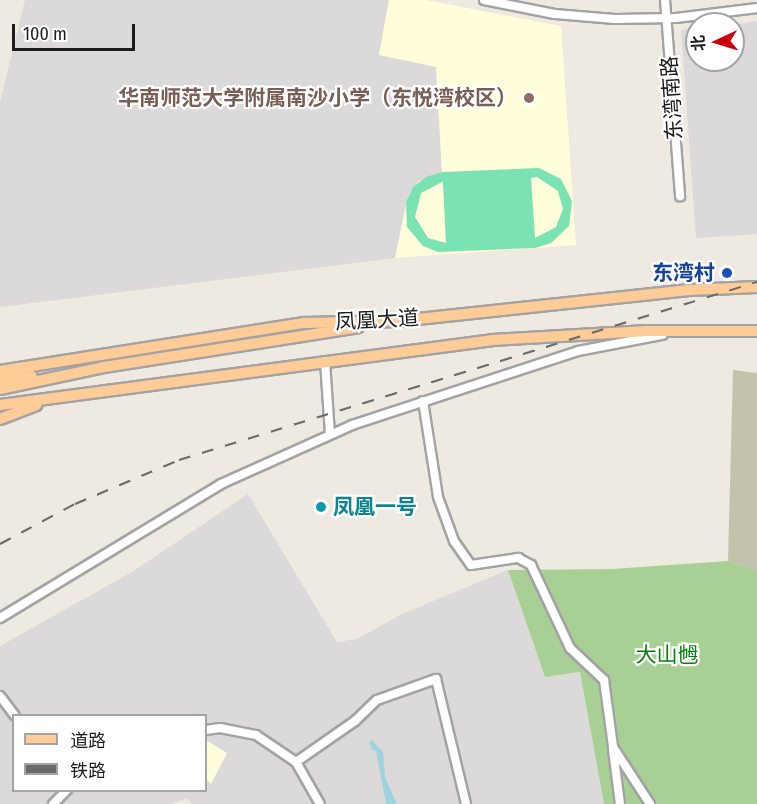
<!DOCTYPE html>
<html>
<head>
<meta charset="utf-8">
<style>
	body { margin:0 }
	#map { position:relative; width:757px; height:804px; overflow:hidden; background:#eee9e1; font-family:"Fira Sans Condensed","Noto Sans SC",sans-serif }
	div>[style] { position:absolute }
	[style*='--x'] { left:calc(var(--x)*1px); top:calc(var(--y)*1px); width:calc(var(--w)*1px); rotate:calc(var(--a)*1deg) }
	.residential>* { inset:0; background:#dbd9d9 }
	.education>* { inset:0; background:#fffdda }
	.construction>* { inset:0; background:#c3c2ad }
	.forest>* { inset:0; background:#a9d094 }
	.pitch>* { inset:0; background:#7be2b4 }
	.water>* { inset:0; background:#9fd4df }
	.roads { filter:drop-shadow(2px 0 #a3a3a3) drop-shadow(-2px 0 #a3a3a3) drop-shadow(0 2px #a3a3a3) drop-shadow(0 -2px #a3a3a3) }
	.minor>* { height:8px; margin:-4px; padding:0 4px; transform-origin:4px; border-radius:4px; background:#fff }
	.major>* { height:10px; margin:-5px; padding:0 5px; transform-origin:5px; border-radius:5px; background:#ffcb96 }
	.rail>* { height:2px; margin-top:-1px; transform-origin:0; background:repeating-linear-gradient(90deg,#6a6a6a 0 12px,transparent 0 24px) }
	.dots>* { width:16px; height:16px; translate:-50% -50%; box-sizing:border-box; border:3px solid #fff; border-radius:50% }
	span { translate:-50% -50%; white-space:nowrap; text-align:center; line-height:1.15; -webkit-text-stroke:4.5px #fff; paint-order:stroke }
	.education-label { font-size:21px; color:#785e54; font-weight:700 }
	.right { translate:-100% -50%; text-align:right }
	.street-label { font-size:21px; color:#1c1c1c }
	.transit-label { font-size:21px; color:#164399; font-weight:700 }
	.culture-label { font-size:21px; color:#0d838f; font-weight:700 }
	.left { translate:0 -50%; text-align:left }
	.park-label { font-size:21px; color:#067f09 }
	.legend { position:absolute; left:12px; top:714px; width:195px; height:78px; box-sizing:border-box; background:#fff; border:2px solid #a4a4a4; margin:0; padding:8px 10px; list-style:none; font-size:18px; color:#1c1c1c }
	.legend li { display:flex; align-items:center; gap:12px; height:30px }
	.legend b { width:30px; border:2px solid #a4a4a4 }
	.north { position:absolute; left:685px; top:12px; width:60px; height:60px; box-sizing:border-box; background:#fff; border:2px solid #a4a4a4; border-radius:50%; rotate:266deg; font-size:16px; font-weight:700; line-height:24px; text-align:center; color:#1c1c1c }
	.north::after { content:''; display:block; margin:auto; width:21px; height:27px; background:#c9000d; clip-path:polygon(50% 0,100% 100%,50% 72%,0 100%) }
	.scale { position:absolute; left:12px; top:24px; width:123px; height:27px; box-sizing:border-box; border:3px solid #1c1c1c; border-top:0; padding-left:8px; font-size:18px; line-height:21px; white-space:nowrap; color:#1c1c1c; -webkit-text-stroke:4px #fff; paint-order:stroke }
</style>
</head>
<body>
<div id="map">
	<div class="residential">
		<div style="clip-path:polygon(25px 0,389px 0,379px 55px,436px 66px,442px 172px,434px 174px,406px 202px,395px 258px,0 307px,0 102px)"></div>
		<div style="clip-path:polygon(757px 21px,757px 234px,696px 238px,681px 30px,697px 29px,697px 60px,733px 60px,733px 25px)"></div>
		<div style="clip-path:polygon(evenodd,248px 494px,337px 642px,357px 639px,402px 614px,508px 570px,545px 677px,580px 672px,604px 804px,192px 804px,187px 798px,172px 804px,0 804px,0 646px,132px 572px,248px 494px,14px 716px,206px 716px,206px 790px,14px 790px,14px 716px)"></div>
	</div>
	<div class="education">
		<div style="clip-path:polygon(389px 0,426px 0,561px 26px,576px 245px,395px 258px,409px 194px,419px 181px,442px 172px,436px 67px,379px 55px)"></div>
		<div style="clip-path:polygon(206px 740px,227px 753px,211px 784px,206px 779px)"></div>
	</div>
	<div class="construction">
		<div style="clip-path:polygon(733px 370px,757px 373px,757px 571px,728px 561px)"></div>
	</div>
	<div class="forest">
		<div style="clip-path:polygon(728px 561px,757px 571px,757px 804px,604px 804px,580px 672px,545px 677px,508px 570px,612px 569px)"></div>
	</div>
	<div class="pitch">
		<div style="clip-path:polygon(evenodd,539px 168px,561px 179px,572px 201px,569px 226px,551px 243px,535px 248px,438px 252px,423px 246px,407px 227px,406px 202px,413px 187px,426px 177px,442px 172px,539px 168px,537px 177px,558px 191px,563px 209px,556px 227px,535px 238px,531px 178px,537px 177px,539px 168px,442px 182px,443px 183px,446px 243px,428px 238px,415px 217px,421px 193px,442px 182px)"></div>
	</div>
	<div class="water">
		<div style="clip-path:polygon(372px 740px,383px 752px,385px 777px,397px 804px,386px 804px,376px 751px,372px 750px,369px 742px)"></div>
	</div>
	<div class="roads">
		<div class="minor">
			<div style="--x:484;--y:0;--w:72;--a:11.2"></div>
			<div style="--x:555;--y:14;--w:60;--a:4.8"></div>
			<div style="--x:615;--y:19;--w:61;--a:-0.9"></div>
			<div style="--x:676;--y:18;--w:82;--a:-7"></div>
			<div style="--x:665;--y:0;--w:197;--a:85.6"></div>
			<div style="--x:325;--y:361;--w:73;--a:86.1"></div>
			<div style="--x:423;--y:401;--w:97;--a:81.1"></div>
			<div style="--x:438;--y:497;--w:47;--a:70"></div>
			<div style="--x:454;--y:541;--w:29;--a:55"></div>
			<div style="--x:471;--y:565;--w:48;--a:-8.5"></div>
			<div style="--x:518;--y:558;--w:15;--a:28"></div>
			<div style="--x:531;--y:565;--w:92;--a:64.8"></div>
			<div style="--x:570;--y:648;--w:47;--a:43.3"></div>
			<div style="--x:604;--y:680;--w:68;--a:82.3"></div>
			<div style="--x:613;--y:747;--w:68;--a:57"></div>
			<div style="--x:0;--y:618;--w:258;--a:-31.2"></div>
			<div style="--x:221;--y:484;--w:144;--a:-24.2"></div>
			<div style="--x:352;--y:425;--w:238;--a:-18.1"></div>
			<div style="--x:578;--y:351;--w:86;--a:-10.8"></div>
			<div style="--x:0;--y:696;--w:25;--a:53"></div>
			<div style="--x:206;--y:730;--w:14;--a:-8"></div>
			<div style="--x:220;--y:728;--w:37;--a:11"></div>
			<div style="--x:256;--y:735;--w:48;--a:34"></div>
			<div style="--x:296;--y:762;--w:48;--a:60.3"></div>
			<div style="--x:613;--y:750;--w:54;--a:82.6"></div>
			<div style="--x:296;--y:762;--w:72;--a:-34.8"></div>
			<div style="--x:355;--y:721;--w:30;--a:-44"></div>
			<div style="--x:377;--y:700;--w:63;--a:-19.6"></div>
			<div style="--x:436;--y:679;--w:129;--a:76.5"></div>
			<div style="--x:53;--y:804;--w:20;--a:-45"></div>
		</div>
		<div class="major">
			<div style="--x:0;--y:371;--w:308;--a:-9"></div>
			<div style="--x:304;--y:323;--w:95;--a:-1.2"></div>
			<div style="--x:399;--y:321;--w:292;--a:-6.1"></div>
			<div style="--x:689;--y:290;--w:68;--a:-2.5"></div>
			<div style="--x:0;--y:380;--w:32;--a:-7"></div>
			<div style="--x:0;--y:389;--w:106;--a:-11.9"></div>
			<div style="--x:104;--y:367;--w:257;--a:-8.9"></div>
			<div style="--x:0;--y:405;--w:496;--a:-7.5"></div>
			<div style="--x:492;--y:340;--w:155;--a:-3.3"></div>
			<div style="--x:647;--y:331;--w:110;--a:0"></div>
			<div style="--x:0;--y:419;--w:39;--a:-21"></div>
		</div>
	</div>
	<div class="rail">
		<div style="--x:0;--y:544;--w:85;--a:-28.1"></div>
		<div style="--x:75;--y:504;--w:113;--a:-22.9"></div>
		<div style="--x:179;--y:460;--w:605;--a:-17.12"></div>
	</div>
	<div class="dots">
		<div style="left:529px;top:98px;background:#8d6e63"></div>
		<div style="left:727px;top:273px;background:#1a4fb4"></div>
		<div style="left:321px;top:507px;background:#0f9aa8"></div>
	</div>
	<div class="education-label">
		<span class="right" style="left:517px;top:98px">华南师范大学附属南沙小学（东悦湾校区）</span>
	</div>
	<div class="street-label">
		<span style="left:672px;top:98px;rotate:-94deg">东湾南路</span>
		<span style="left:377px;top:320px;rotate:-3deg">凤凰大道</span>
	</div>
	<div class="transit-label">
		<span class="right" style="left:715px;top:273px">东湾村</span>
	</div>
	<div class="culture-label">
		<span class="left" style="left:333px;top:507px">凤凰一号</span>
	</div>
	<div class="park-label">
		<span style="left:667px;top:655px">大山乸</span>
	</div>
	<ul class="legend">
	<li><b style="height:8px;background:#ffcb96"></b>道路</li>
	<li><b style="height:8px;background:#6a6a6a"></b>铁路</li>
	</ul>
	<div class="north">北</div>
	<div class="scale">100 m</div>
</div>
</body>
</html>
